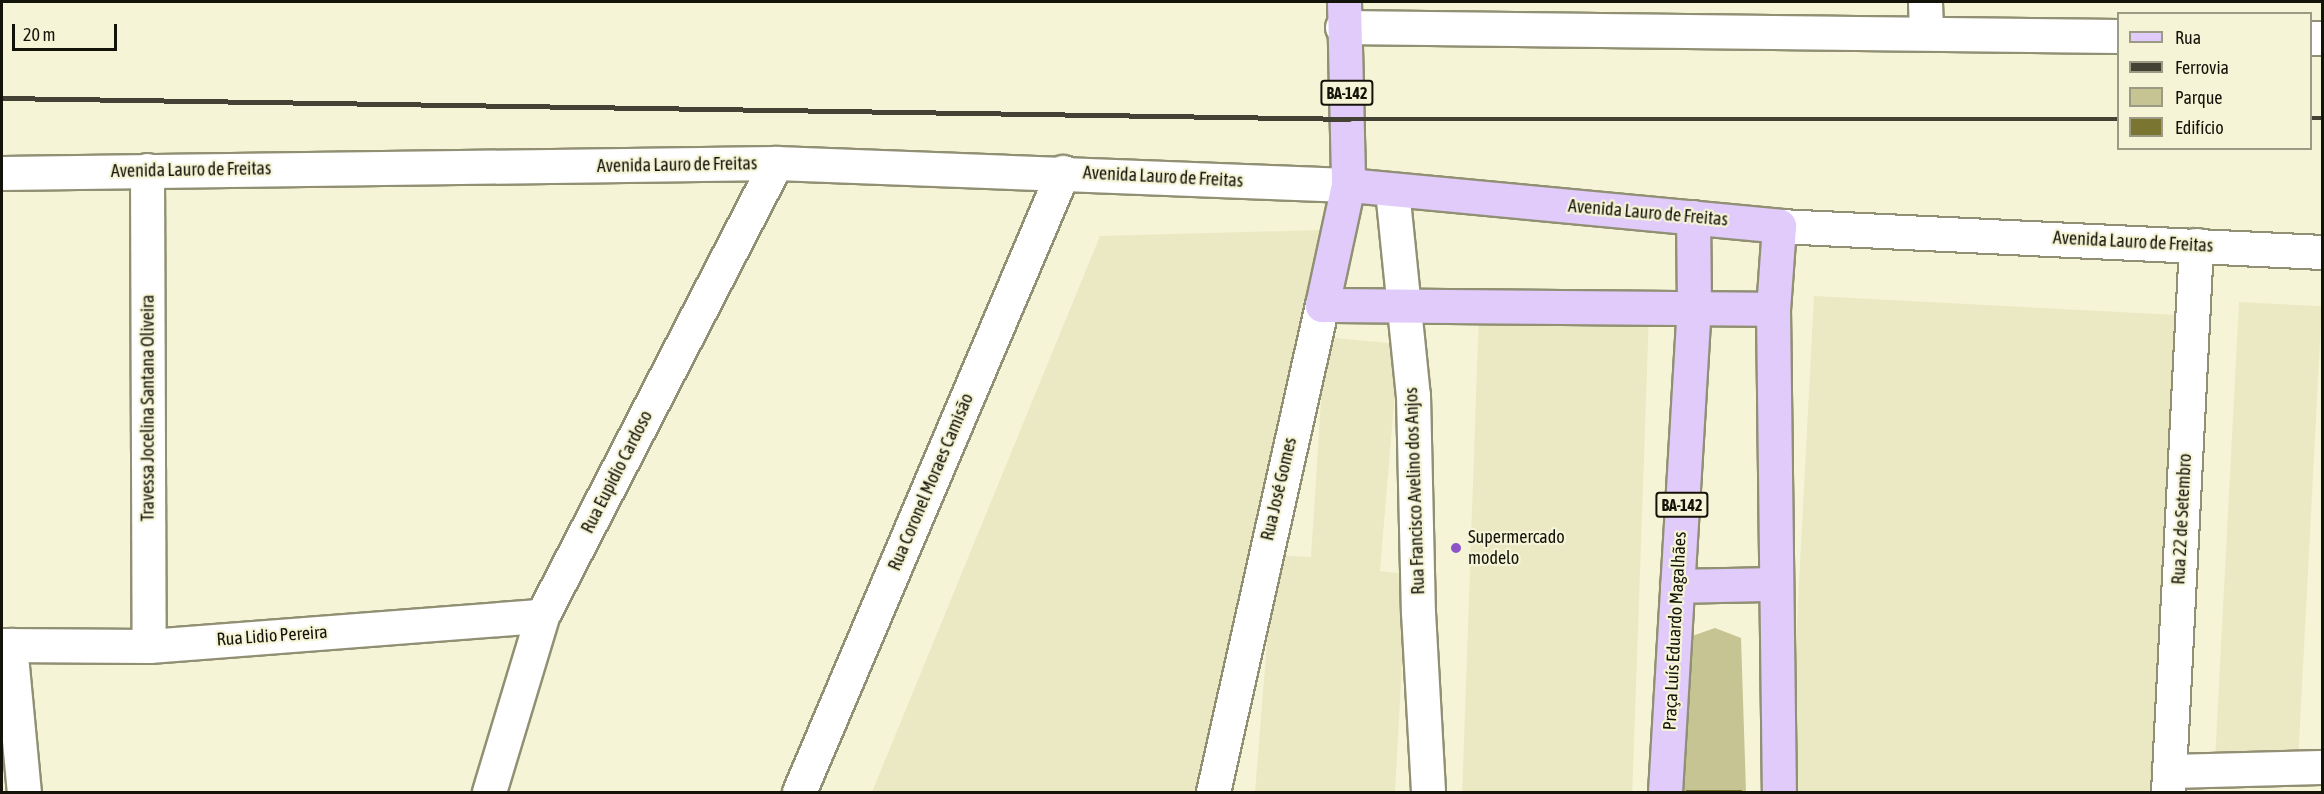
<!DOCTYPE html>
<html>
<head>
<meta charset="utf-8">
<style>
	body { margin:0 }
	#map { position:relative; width:2324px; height:794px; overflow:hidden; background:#f5f4d6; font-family:"Asap Condensed",sans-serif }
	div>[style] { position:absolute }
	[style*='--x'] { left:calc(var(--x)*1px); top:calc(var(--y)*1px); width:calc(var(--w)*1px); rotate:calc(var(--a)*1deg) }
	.built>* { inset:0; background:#ebe9c4; transform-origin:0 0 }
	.green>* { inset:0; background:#c6c493 }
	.building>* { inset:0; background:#7a7531; transform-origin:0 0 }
	.roads { filter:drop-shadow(2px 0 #919074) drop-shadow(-2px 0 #919074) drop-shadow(0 2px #919074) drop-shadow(0 -2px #919074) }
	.street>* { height:33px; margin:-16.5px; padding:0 16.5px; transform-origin:16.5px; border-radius:16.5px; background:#fff }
	.secondary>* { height:33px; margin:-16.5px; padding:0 16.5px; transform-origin:16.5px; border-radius:16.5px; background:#fff }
	.primary>* { height:33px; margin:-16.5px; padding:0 16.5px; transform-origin:16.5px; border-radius:16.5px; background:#e0cbfb }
	.rail>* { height:4.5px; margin:-2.25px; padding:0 2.25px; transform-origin:2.25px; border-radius:2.25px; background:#434234 }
	.dots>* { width:16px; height:16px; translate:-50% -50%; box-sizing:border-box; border:3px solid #f5f4d6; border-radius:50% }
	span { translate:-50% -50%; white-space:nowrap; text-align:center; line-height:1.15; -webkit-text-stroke:4.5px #f5f4d6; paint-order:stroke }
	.shield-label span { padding:2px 4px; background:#f5f4d6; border:2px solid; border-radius:4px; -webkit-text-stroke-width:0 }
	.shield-label { font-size:16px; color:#141309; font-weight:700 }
	.street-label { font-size:18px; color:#141309 }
	.poi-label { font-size:18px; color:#141309 }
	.left { translate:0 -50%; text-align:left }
	.frame { position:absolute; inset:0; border:3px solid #141309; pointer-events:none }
	.legend { position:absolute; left:2117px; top:12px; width:195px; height:138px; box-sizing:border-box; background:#f5f4d6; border:2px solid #9b9a84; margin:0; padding:8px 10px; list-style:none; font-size:18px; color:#141309 }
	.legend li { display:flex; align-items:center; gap:12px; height:30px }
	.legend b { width:30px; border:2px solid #9b9a84 }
	.scale { position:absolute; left:12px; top:24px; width:105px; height:27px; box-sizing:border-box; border:3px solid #141309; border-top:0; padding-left:8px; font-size:18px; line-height:21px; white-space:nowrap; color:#141309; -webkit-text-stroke:4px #f5f4d6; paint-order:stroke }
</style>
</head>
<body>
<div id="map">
	<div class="built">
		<div style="clip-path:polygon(1323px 230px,1215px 792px,872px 792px,1100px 236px)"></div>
		<div style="left:1814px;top:296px;width:365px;height:496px;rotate:3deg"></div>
		<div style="left:2239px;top:302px;width:83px;height:455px;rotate:3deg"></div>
		<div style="left:1479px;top:311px;width:170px;height:481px;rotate:2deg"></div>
		<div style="clip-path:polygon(1325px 337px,1399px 344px,1380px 571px,1407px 574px,1395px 792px,1255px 792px,1274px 555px,1311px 557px)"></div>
	</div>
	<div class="green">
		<div style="clip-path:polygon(1715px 628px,1741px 638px,1746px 792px,1681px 792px,1683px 664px,1692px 636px)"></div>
	</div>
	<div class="building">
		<div style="left:1686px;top:790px;width:56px;height:2px"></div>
	</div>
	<div class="roads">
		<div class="street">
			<div style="--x:1925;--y:2;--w:31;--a:88"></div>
			<div style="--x:147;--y:170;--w:476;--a:89.8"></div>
			<div style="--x:1392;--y:190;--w:206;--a:84.2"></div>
			<div style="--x:1413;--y:395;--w:217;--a:88.7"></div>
			<div style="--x:1418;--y:612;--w:180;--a:86.8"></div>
			<div style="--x:2;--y:645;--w:147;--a:0.4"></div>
			<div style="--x:149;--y:646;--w:394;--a:-4.4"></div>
			<div style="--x:10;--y:645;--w:148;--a:84.6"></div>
			<div style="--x:2169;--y:771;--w:153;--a:-1.5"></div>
			<div style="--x:489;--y:792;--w:184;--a:-73.2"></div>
			<div style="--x:542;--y:616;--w:510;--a:-62.68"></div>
			<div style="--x:799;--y:792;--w:674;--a:-66.94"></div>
			<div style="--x:1213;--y:792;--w:499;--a:-77.4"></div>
			<div style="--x:2168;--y:792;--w:548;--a:-87.07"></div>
		</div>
		<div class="secondary">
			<div style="--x:1342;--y:27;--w:776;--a:0.66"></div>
			<div style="--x:2310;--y:38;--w:12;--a:0"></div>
			<div style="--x:2;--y:173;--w:774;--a:-0.74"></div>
			<div style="--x:776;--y:163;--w:572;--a:2.2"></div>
			<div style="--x:1779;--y:226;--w:544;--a:2.74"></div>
		</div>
		<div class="primary">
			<div style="--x:1344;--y:2;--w:183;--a:88.7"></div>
			<div style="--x:1348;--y:185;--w:123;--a:102.2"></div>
			<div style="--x:1322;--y:305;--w:451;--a:0.5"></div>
			<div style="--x:1348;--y:185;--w:433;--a:5.4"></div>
			<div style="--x:1779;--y:226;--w:83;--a:94.1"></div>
			<div style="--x:1773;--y:309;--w:483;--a:89.3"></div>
			<div style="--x:1677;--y:586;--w:97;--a:-1.2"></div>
			<div style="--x:1665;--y:792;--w:486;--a:-86.6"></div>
			<div style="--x:1694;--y:307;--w:90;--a:-90.6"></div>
		</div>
	</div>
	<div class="rail">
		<div style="--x:2;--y:98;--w:1347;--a:0.89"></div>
		<div style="--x:1349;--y:119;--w:769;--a:0"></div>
		<div style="--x:2310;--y:118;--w:12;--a:0"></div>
	</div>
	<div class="dots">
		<div style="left:1456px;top:548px;background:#8e53c9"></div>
	</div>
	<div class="shield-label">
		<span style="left:1347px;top:93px">BA-142</span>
		<span style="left:1682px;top:505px">BA-142</span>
	</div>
	<div class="street-label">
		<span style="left:677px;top:165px;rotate:-1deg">Avenida Lauro de Freitas</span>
		<span style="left:191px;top:170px;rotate:-1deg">Avenida Lauro de Freitas</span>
		<span style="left:1163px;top:177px;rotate:3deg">Avenida Lauro de Freitas</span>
		<span style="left:1648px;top:213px;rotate:5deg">Avenida Lauro de Freitas</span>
		<span style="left:2133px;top:242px;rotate:3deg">Avenida Lauro de Freitas</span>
		<span style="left:148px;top:408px;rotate:-90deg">Travessa Jocelina Santana Oliveira</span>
		<span style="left:617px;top:472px;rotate:-63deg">Rua Eupidio Cardoso</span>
		<span style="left:931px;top:482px;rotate:-67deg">Rua Coronel Moraes Camisão</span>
		<span style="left:1279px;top:489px;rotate:-77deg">Rua José Gomes</span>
		<span style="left:1415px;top:491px;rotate:-92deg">Rua Francisco Avelino dos Anjos</span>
		<span style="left:2182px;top:519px;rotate:-87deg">Rua 22 de Setembro</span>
		<span style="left:1675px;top:631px;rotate:-87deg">Praça Luís Eduardo Magalhães</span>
		<span style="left:272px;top:636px;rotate:-4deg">Rua Lidio Pereira</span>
	</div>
	<div class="poi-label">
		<span class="left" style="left:1468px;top:548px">Supermercado<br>modelo</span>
	</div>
	<div class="frame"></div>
	<ul class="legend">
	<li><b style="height:8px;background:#e0cbfb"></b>Rua</li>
	<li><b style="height:8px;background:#434234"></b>Ferrovia</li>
	<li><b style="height:16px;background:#c6c493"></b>Parque</li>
	<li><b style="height:16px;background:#7a7531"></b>Edifício</li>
	</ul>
	<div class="scale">20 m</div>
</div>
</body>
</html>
